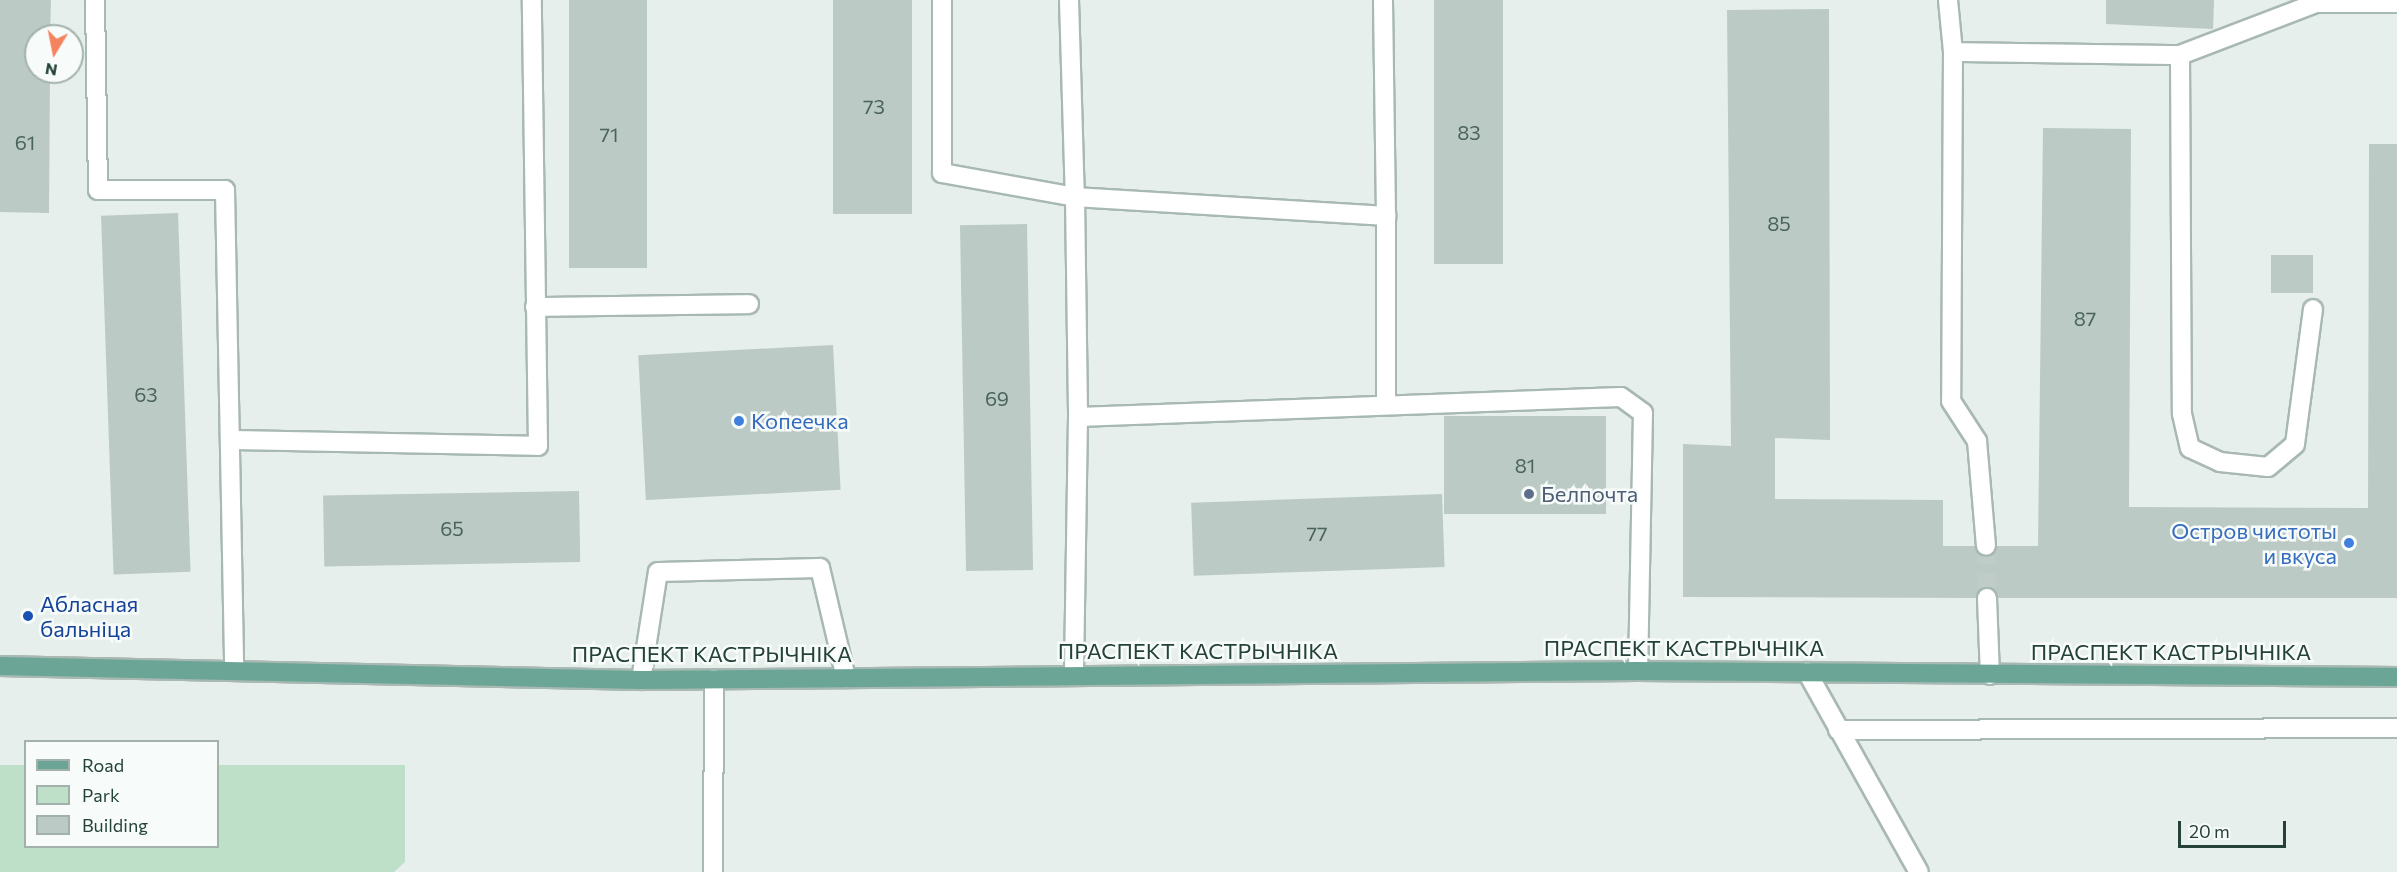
<!DOCTYPE html>
<html>
<head>
<meta charset="utf-8">
<style>
	body { margin:0 }
	#map { position:relative; width:2397px; height:872px; overflow:hidden; background:#e6efeb; font-family:Commissioner,sans-serif }
	div>[style] { position:absolute }
	[style*='--x'] { left:calc(var(--x)*1px); top:calc(var(--y)*1px); width:calc(var(--w)*1px); rotate:calc(var(--a)*1deg) }
	.green>* { inset:0; background:#bfe0c8 }
	.building>* { inset:0; background:#bbcac4; transform-origin:0 0 }
	.minor-tunnel>* { height:18px; margin-top:-9px; transform-origin:0; background:repeating-linear-gradient(90deg,#bfccc8 0 18px,transparent 0 27px) }
	.roads { filter:drop-shadow(2px 0 #a8b8b2) drop-shadow(-2px 0 #a8b8b2) drop-shadow(0 2px #a8b8b2) drop-shadow(0 -2px #a8b8b2) }
	.minor>* { height:18px; margin:-9px; padding:0 9px; transform-origin:9px; border-radius:9px; background:#fff }
	.major>* { height:18px; margin:-9px; padding:0 9px; transform-origin:9px; border-radius:9px; background:#6aa596 }
	.dots>* { width:16px; height:16px; translate:-50% -50%; box-sizing:border-box; border:3px solid #f7fbf9; border-radius:50% }
	span { translate:-50% -50%; white-space:nowrap; text-align:center; line-height:1.15; -webkit-text-stroke:5px #f7fbf9; paint-order:stroke }
	.number-label { font-size:20px; color:#4a645c }
	.number-label span { -webkit-text-stroke-width:0 }
	.shop-label { font-size:22px; color:#366cbe }
	.left { translate:0 -50%; text-align:left }
	.right { translate:-100% -50%; text-align:right }
	.service-label { font-size:22px; color:#4e5e75 }
	.transit-label { font-size:22px; color:#164399 }
	.street-label { font-size:22px; color:#24423a }
	.legend { position:absolute; left:24px; top:740px; width:195px; height:108px; box-sizing:border-box; background:#f7fbf9; border:2px solid #a3b1ad; margin:0; padding:8px 10px; list-style:none; font-size:18px; color:#24423a }
	.legend li { display:flex; align-items:center; gap:12px; height:30px }
	.legend b { width:30px; border:2px solid #a3b1ad }
	.north { position:absolute; left:24px; top:24px; width:60px; height:60px; box-sizing:border-box; background:#f7fbf9; border:2px solid #a3b1ad; border-radius:50%; rotate:190deg; font-size:16px; font-weight:700; line-height:24px; text-align:center; color:#24423a }
	.north::after { content:''; display:block; margin:auto; width:21px; height:27px; background:#f4845f; clip-path:polygon(50% 0,100% 100%,50% 72%,0 100%) }
	.scale { position:absolute; left:2178px; top:821px; width:108px; height:27px; box-sizing:border-box; border:3px solid #24423a; border-top:0; padding-left:8px; font-size:18px; line-height:21px; white-space:nowrap; color:#24423a; -webkit-text-stroke:4px #f7fbf9; paint-order:stroke }
</style>
</head>
<body>
<div id="map">
	<div class="green">
		<div style="clip-path:polygon(0 765px,25px 765px,26px 846px,218px 846px,218px 765px,405px 765px,405px 862px,394px 872px,0 872px)"></div>
	</div>
	<div class="building">
		<div style="clip-path:polygon(0 0,51px 0,50px 36px,36px 36px,36px 72px,50px 72px,49px 213px,0 212px)"></div>
		<div style="left:569px;top:0;width:78px;height:268px"></div>
		<div style="left:833px;top:0;width:79px;height:214px"></div>
		<div style="left:1434px;top:0;width:69px;height:264px"></div>
		<div style="clip-path:polygon(2106px 0,2214px 0,2213px 29px,2106px 24px)"></div>
		<div style="clip-path:polygon(1829px 9px,1830px 440px,1775px 438px,1775px 499px,1943px 500px,1943px 546px,1975px 546px,1986px 557px,1997px 546px,2038px 546px,2043px 128px,2131px 129px,2129px 507px,2368px 508px,2369px 144px,2397px 144px,2397px 598px,1998px 598px,1987px 587px,1976px 598px,1683px 597px,1683px 444px,1731px 446px,1727px 10px)"></div>
		<div style="left:178px;top:213px;width:359px;height:77px;rotate:88deg"></div>
		<div style="left:1027px;top:224px;width:346px;height:67px;rotate:89deg"></div>
		<div style="left:2313px;top:255px;width:38px;height:42px;rotate:90deg"></div>
		<div style="left:833px;top:345px;width:145px;height:195px;rotate:87deg"></div>
		<div style="left:1444px;top:416px;width:162px;height:98px"></div>
		<div style="left:579px;top:491px;width:71px;height:256px;rotate:89deg"></div>
		<div style="left:1442px;top:494px;width:73px;height:251px;rotate:88deg"></div>
	</div>
	<div class="minor-tunnel">
		<div style="--x:1986;--y:546;--w:52;--a:88.9"></div>
	</div>
	<div class="roads">
		<div class="minor">
			<div style="--x:95;--y:0;--w:190;--a:89.1"></div>
			<div style="--x:98;--y:190;--w:127;--a:0"></div>
			<div style="--x:225;--y:190;--w:481;--a:88.9"></div>
			<div style="--x:942;--y:0;--w:173;--a:90"></div>
			<div style="--x:942;--y:173;--w:135;--a:10.2"></div>
			<div style="--x:1075;--y:197;--w:220;--a:89.2"></div>
			<div style="--x:1078;--y:417;--w:259;--a:90.9"></div>
			<div style="--x:1069;--y:0;--w:197;--a:88.3"></div>
			<div style="--x:1075;--y:197;--w:312;--a:3.5"></div>
			<div style="--x:1386;--y:216;--w:216;--a:-90.8"></div>
			<div style="--x:1948;--y:0;--w:52;--a:84.5"></div>
			<div style="--x:1953;--y:52;--w:349;--a:90.3"></div>
			<div style="--x:1951;--y:401;--w:48;--a:57"></div>
			<div style="--x:1977;--y:441;--w:105;--a:85.1"></div>
			<div style="--x:1953;--y:52;--w:227;--a:0.8"></div>
			<div style="--x:2180;--y:55;--w:146;--a:-20.9"></div>
			<div style="--x:2316;--y:3;--w:81;--a:0"></div>
			<div style="--x:2180;--y:55;--w:359;--a:89.7"></div>
			<div style="--x:2182;--y:414;--w:35;--a:77"></div>
			<div style="--x:2190;--y:448;--w:33;--a:25"></div>
			<div style="--x:2220;--y:462;--w:48;--a:5.9"></div>
			<div style="--x:2268;--y:467;--w:35;--a:-40"></div>
			<div style="--x:2295;--y:444;--w:136;--a:-82.4"></div>
			<div style="--x:1386;--y:216;--w:189;--a:90"></div>
			<div style="--x:535;--y:307;--w:214;--a:-0.8"></div>
			<div style="--x:1078;--y:417;--w:543;--a:-2.11"></div>
			<div style="--x:1621;--y:397;--w:27;--a:36"></div>
			<div style="--x:1643;--y:413;--w:258;--a:91.1"></div>
			<div style="--x:230;--y:440;--w:308;--a:1.1"></div>
			<div style="--x:538;--y:446;--w:446;--a:-90.8"></div>
			<div style="--x:1987;--y:598;--w:77;--a:87.8"></div>
			<div style="--x:1807;--y:672;--w:229;--a:60.8"></div>
			<div style="--x:641;--y:680;--w:109;--a:-81.1"></div>
			<div style="--x:658;--y:572;--w:162;--a:-1.4"></div>
			<div style="--x:820;--y:568;--w:113;--a:76.7"></div>
			<div style="--x:1838;--y:730;--w:559;--a:-0.2"></div>
			<div style="--x:713;--y:872;--w:193;--a:-89.7"></div>
		</div>
		<div class="major">
			<div style="--x:0;--y:666;--w:641;--a:1.25"></div>
			<div style="--x:641;--y:680;--w:997;--a:-0.52"></div>
			<div style="--x:1638;--y:671;--w:759;--a:0.45"></div>
		</div>
	</div>
	<div class="dots">
		<div style="left:739px;top:421px;background:#3f7fe0"></div>
		<div style="left:1529px;top:494px;background:#5c6f8a"></div>
		<div style="left:2349px;top:543px;background:#3f7fe0"></div>
		<div style="left:28px;top:616px;background:#1a4fb4"></div>
	</div>
	<div class="number-label">
		<span style="left:874px;top:106px">73</span>
		<span style="left:1469px;top:132px">83</span>
		<span style="left:609px;top:134px">71</span>
		<span style="left:25px;top:142px">61</span>
		<span style="left:1779px;top:223px">85</span>
		<span style="left:2085px;top:318px">87</span>
		<span style="left:146px;top:394px">63</span>
		<span style="left:997px;top:398px">69</span>
		<span style="left:1525px;top:465px">81</span>
		<span style="left:452px;top:528px">65</span>
		<span style="left:1317px;top:533px">77</span>
	</div>
	<div class="shop-label">
		<span class="left" style="left:751px;top:421px">Копеечка</span>
		<span class="right" style="left:2337px;top:543px">Остров чистоты<br>и вкуса</span>
	</div>
	<div class="service-label">
		<span class="left" style="left:1541px;top:494px">Белпочта</span>
	</div>
	<div class="transit-label">
		<span class="left" style="left:40px;top:616px">Абласная<br>бальніца</span>
	</div>
	<div class="street-label">
		<span style="left:1684px;top:648px">ПРАСПЕКТ КАСТРЫЧНІКА</span>
		<span style="left:1198px;top:651px">ПРАСПЕКТ КАСТРЫЧНІКА</span>
		<span style="left:2171px;top:652px">ПРАСПЕКТ КАСТРЫЧНІКА</span>
		<span style="left:712px;top:654px">ПРАСПЕКТ КАСТРЫЧНІКА</span>
	</div>
	<ul class="legend">
	<li><b style="height:8px;background:#6aa596"></b>Road</li>
	<li><b style="height:16px;background:#bfe0c8"></b>Park</li>
	<li><b style="height:16px;background:#bbcac4"></b>Building</li>
	</ul>
	<div class="north">N</div>
	<div class="scale">20 m</div>
</div>
</body>
</html>
